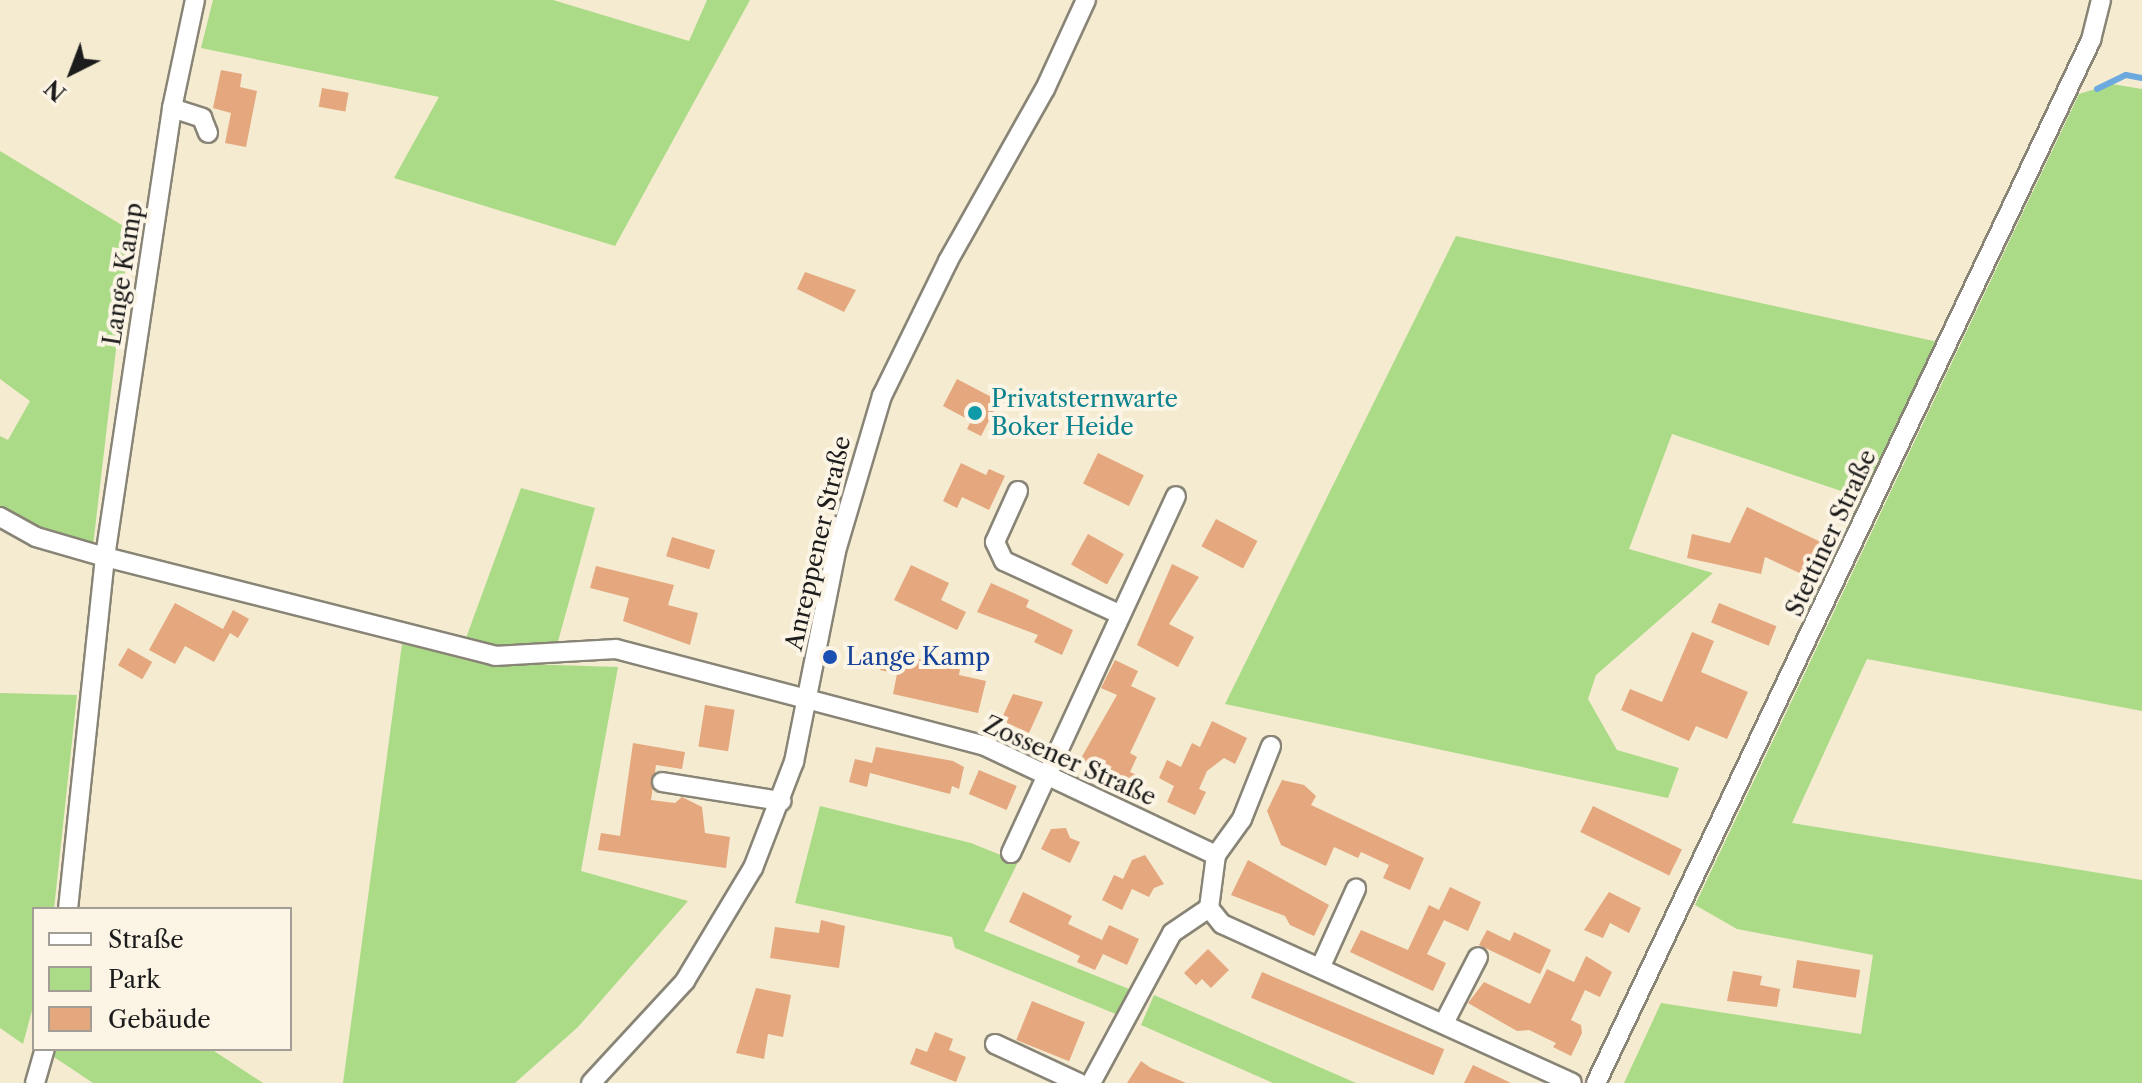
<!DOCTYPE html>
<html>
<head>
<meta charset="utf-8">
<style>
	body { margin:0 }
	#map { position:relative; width:2142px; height:1083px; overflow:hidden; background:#f4ebd1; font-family:"Libre Caslon Text",serif }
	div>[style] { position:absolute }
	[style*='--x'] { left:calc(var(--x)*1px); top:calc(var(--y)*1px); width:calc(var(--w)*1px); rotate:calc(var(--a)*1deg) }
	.green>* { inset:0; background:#acdb88 }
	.stream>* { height:6px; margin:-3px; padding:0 3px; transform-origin:3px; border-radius:3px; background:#6ca9de }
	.building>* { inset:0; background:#e5a77e; transform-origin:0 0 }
	.roads { filter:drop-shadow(2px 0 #888476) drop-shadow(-2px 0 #888476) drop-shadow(0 2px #888476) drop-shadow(0 -2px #888476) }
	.minor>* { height:18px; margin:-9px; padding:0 9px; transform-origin:9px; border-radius:9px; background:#fff }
	.dots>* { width:22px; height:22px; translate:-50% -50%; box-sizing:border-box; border:4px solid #fcf5e5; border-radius:50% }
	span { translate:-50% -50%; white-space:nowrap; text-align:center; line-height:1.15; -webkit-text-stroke:8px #fcf5e5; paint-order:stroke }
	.street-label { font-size:24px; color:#1c1c1c }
	.culture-label { font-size:24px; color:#0d838f }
	.left { translate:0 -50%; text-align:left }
	.transit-label { font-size:24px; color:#164399 }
	.legend { position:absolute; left:32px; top:907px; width:260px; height:144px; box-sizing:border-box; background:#fcf5e5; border:2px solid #a29e95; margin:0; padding:10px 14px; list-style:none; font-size:24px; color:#1c1c1c }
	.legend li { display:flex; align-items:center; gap:16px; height:40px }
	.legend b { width:40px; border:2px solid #a29e95 }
	.north { position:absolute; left:32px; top:32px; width:80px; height:80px; -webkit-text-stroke:6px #fcf5e5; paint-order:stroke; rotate:222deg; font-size:22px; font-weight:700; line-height:32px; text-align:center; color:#1c1c1c }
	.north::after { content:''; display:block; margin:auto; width:28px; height:36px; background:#1c1c1c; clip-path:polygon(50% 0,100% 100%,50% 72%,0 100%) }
</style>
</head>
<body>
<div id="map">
	<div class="green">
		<div style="clip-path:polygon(213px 0,553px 0,689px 41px,707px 0,750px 0,615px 246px,394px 178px,439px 97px,201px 48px)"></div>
		<div style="clip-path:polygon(2112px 84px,2142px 89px,2142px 711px,1867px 659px,1792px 823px,2142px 880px,2142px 1083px,1624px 1083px,1661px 1003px,1861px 1034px,1873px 955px,1737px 929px,1695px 905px,2079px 94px)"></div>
		<div style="clip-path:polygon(0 151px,130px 230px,93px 546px,38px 532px,0 512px,0 436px,8px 440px,30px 401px,0 379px)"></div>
		<div style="clip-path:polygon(1456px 236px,1938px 342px,1868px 500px,1672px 434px,1629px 549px,1713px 573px,1596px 675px,1588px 699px,1617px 750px,1679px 768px,1668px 798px,1225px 704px)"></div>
		<div style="clip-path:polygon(521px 488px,595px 508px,557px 645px,498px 648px,466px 638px)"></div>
		<div style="clip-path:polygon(402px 644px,496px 663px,618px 667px,581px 871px,688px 901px,578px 1027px,515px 1083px,343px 1083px)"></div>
		<div style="clip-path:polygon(0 693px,77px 695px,54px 909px,34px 909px,34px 1003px,23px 1044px,0 1028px)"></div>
		<div style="clip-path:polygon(820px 806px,971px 843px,1018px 862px,984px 931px,1129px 989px,1118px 1015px,955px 948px,952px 937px,795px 903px)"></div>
		<div style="clip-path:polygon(1154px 995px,1356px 1083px,1273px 1083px,1141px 1025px)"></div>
		<div style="clip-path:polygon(56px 1049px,211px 1049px,263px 1083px,93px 1083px,54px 1057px)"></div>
	</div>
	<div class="stream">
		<div style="--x:2097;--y:89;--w:32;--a:-26"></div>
		<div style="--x:2126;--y:75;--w:16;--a:11"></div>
	</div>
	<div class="building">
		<div style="clip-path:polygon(221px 70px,242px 74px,240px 87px,257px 91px,246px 147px,225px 143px,231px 113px,213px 108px)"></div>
		<div style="left:322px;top:88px;width:27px;height:19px;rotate:10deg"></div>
		<div style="clip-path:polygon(805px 272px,856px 290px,844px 312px,797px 289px)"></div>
		<div style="clip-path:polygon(957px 379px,999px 401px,981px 436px,967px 429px,971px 421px,943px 406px)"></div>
		<div style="left:1098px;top:453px;width:51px;height:34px;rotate:26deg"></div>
		<div style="clip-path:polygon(961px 463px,986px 475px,989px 469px,1005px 476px,989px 510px,962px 497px,957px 508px,943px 501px)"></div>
		<div style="clip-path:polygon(1747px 507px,1823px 543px,1808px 577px,1765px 557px,1761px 574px,1687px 558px,1692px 534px,1730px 543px)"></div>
		<div style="left:1216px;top:519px;width:47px;height:31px;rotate:28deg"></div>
		<div style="left:1088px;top:534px;width:41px;height:35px;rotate:29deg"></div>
		<div style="left:672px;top:537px;width:45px;height:20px;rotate:17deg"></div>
		<div style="clip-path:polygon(1172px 564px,1199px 577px,1169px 624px,1194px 637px,1178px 667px,1137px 645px)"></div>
		<div style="clip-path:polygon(911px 565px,949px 583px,941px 600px,966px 612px,957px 630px,894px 600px)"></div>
		<div style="clip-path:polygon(596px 566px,674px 585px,668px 605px,698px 613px,690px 645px,623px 621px,629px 598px,590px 588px)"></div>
		<div style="clip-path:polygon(991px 583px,1029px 600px,1026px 607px,1073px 630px,1062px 655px,1034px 642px,1038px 635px,977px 612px)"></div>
		<div style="clip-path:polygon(175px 603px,223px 629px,233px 610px,249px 619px,238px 638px,230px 633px,214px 662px,185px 646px,175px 664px,149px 650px)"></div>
		<div style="left:1719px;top:603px;width:62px;height:21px;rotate:22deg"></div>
		<div style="clip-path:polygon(1692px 632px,1714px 641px,1701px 672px,1748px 692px,1727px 739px,1696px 726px,1689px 741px,1621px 710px,1630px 689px,1662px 702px)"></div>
		<div style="left:128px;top:648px;width:28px;height:20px;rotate:30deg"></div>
		<div style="clip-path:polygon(884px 651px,960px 669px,959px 675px,986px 681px,978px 713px,893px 694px,897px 674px,880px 670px)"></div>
		<div style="clip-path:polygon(1115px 660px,1138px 671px,1131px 686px,1156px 698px,1130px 753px,1137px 757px,1130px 772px,1145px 779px,1136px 797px,1122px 790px,1126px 780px,1080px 760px,1117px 695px,1101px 688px)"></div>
		<div style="clip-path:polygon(1013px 694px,1043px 702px,1029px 733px,1001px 720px)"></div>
		<div style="left:705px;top:705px;width:30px;height:42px;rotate:9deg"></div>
		<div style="clip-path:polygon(1212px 721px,1247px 738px,1235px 764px,1224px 758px,1207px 771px,1199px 789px,1206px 792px,1195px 815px,1167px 802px,1174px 786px,1159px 778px,1167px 760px,1181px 767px,1192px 743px,1200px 747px)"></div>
		<div style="clip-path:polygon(633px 743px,685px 752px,682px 769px,656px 765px,651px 800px,675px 803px,682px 797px,702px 807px,705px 833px,730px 837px,726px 868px,598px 850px,601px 833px,620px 836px)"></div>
		<div style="clip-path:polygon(876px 747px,953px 761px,964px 767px,959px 789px,952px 786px,950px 794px,870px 773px,867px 787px,849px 782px,855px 759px,872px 763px)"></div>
		<div style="left:979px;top:770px;width:41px;height:26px;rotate:23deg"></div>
		<div style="clip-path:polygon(1282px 780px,1304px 785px,1316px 796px,1311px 805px,1424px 858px,1410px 890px,1383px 878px,1389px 865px,1361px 852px,1358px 858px,1334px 847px,1326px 866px,1281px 845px,1267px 811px)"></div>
		<div style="left:1593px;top:806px;width:99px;height:29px;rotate:26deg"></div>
		<div style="clip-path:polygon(1066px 828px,1070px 838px,1080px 842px,1070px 863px,1041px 849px,1051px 829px)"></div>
		<div style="clip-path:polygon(1145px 855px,1164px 884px,1154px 888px,1149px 897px,1132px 889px,1122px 910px,1102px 900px,1114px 875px,1123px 879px,1132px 860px)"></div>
		<div style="clip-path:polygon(1248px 860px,1329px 905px,1314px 936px,1290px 925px,1285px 916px,1231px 895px)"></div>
		<div style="clip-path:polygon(1450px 887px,1481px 902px,1468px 931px,1444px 920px,1427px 954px,1446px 963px,1433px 991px,1350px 952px,1361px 930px,1408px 950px,1429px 905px,1439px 910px)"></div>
		<div style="clip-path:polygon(1023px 892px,1072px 916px,1068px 924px,1102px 940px,1109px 925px,1139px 939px,1127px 965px,1103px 954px,1095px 970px,1077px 962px,1080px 956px,1009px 922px)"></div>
		<div style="clip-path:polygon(1609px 892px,1641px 908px,1629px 933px,1610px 923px,1603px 938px,1584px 930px)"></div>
		<div style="clip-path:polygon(821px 920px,845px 926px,839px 968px,770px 958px,775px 927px,819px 933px)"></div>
		<div style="clip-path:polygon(1487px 930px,1510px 941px,1514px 932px,1551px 950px,1540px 974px,1479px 945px)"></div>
		<div style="clip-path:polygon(1208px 949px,1229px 970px,1211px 988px,1202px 979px,1196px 985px,1184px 973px)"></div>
		<div style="clip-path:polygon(1586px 956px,1612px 972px,1600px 997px,1585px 990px,1571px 1020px,1581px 1025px,1582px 1033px,1571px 1056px,1553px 1047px,1556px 1043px,1529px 1030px,1517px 1031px,1468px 1003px,1484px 982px,1530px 1004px,1547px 969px,1574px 982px)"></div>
		<div style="left:1797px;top:960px;width:64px;height:28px;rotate:9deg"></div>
		<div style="clip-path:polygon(1733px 971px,1762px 976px,1760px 985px,1780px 989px,1777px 1007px,1727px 1001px)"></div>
		<div style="left:1262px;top:972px;width:198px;height:28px;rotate:23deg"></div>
		<div style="clip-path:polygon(756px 988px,791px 995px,783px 1037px,768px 1034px,764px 1059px,736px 1053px)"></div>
		<div style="left:1032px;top:1001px;width:57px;height:42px;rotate:22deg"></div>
		<div style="clip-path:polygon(935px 1032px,953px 1039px,949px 1050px,966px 1057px,956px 1082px,910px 1064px,916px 1048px,927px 1052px)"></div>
		<div style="clip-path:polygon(1141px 1061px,1151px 1068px,1186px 1083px,1127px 1083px)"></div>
		<div style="clip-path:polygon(1473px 1065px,1511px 1083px,1464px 1083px)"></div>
	</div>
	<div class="roads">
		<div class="minor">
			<div style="--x:172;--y:108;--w:32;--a:18"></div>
			<div style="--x:202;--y:118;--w:16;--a:68"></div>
			<div style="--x:1018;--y:491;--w:56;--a:114.3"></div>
			<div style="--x:995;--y:542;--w:21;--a:65"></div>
			<div style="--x:1004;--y:561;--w:127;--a:24.7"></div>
			<div style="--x:0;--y:517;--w:41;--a:29.1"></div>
			<div style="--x:36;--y:537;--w:72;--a:16.2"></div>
			<div style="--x:105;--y:557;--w:402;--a:14.2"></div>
			<div style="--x:495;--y:656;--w:121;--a:-3.3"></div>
			<div style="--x:616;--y:649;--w:379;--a:14.7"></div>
			<div style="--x:983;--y:745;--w:258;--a:25.3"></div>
			<div style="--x:1271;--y:746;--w:79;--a:111.7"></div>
			<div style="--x:1242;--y:819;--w:44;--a:125.8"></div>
			<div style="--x:1216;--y:855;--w:53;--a:97.5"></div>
			<div style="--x:1209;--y:908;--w:21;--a:51"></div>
			<div style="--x:1222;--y:924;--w:384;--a:24.4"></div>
			<div style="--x:662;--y:782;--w:121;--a:9.1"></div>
			<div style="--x:1011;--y:853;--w:393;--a:-65.2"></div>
			<div style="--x:68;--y:909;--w:354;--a:-84"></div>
			<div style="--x:105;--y:557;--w:454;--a:-81.5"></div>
			<div style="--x:172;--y:108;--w:110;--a:-78"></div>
			<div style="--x:1321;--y:966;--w:85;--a:-65.6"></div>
			<div style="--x:1444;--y:1023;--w:74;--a:-62.7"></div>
			<div style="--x:995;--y:1044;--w:93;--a:24.9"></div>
			<div style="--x:35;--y:1083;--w:35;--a:-74"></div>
			<div style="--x:591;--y:1083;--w:139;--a:-47.3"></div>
			<div style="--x:685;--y:981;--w:132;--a:-59"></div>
			<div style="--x:753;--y:868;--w:114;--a:-68.9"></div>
			<div style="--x:794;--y:762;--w:215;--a:-78.7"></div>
			<div style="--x:836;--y:551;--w:162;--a:-73.5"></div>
			<div style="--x:882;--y:396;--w:150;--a:-63.9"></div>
			<div style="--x:948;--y:261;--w:197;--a:-60.6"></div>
			<div style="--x:1045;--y:89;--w:98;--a:-65.3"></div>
			<div style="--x:1091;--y:1083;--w:170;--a:-61.6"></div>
			<div style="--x:1172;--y:933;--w:45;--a:-34"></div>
			<div style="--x:1596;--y:1083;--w:1155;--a:-64.61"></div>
			<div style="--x:2091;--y:40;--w:41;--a:-76"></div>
		</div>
	</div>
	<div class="dots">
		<div style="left:975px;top:413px;background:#0f9aa8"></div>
		<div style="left:830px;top:657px;background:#1a4fb4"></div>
	</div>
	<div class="street-label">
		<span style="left:123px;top:274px;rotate:-81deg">Lange Kamp</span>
		<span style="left:1831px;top:533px;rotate:-65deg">Stettiner Straße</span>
		<span style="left:818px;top:543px;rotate:-77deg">Anreppener Straße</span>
		<span style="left:1070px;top:761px;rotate:24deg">Zossener Straße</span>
	</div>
	<div class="culture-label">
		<span class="left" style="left:991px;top:413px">Privatsternwarte<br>Boker Heide</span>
	</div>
	<div class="transit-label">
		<span class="left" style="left:846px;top:657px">Lange Kamp</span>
	</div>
	<ul class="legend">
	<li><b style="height:10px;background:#fff"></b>Straße</li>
	<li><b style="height:22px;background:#acdb88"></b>Park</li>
	<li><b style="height:22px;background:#e5a77e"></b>Gebäude</li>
	</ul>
	<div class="north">N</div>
</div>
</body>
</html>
